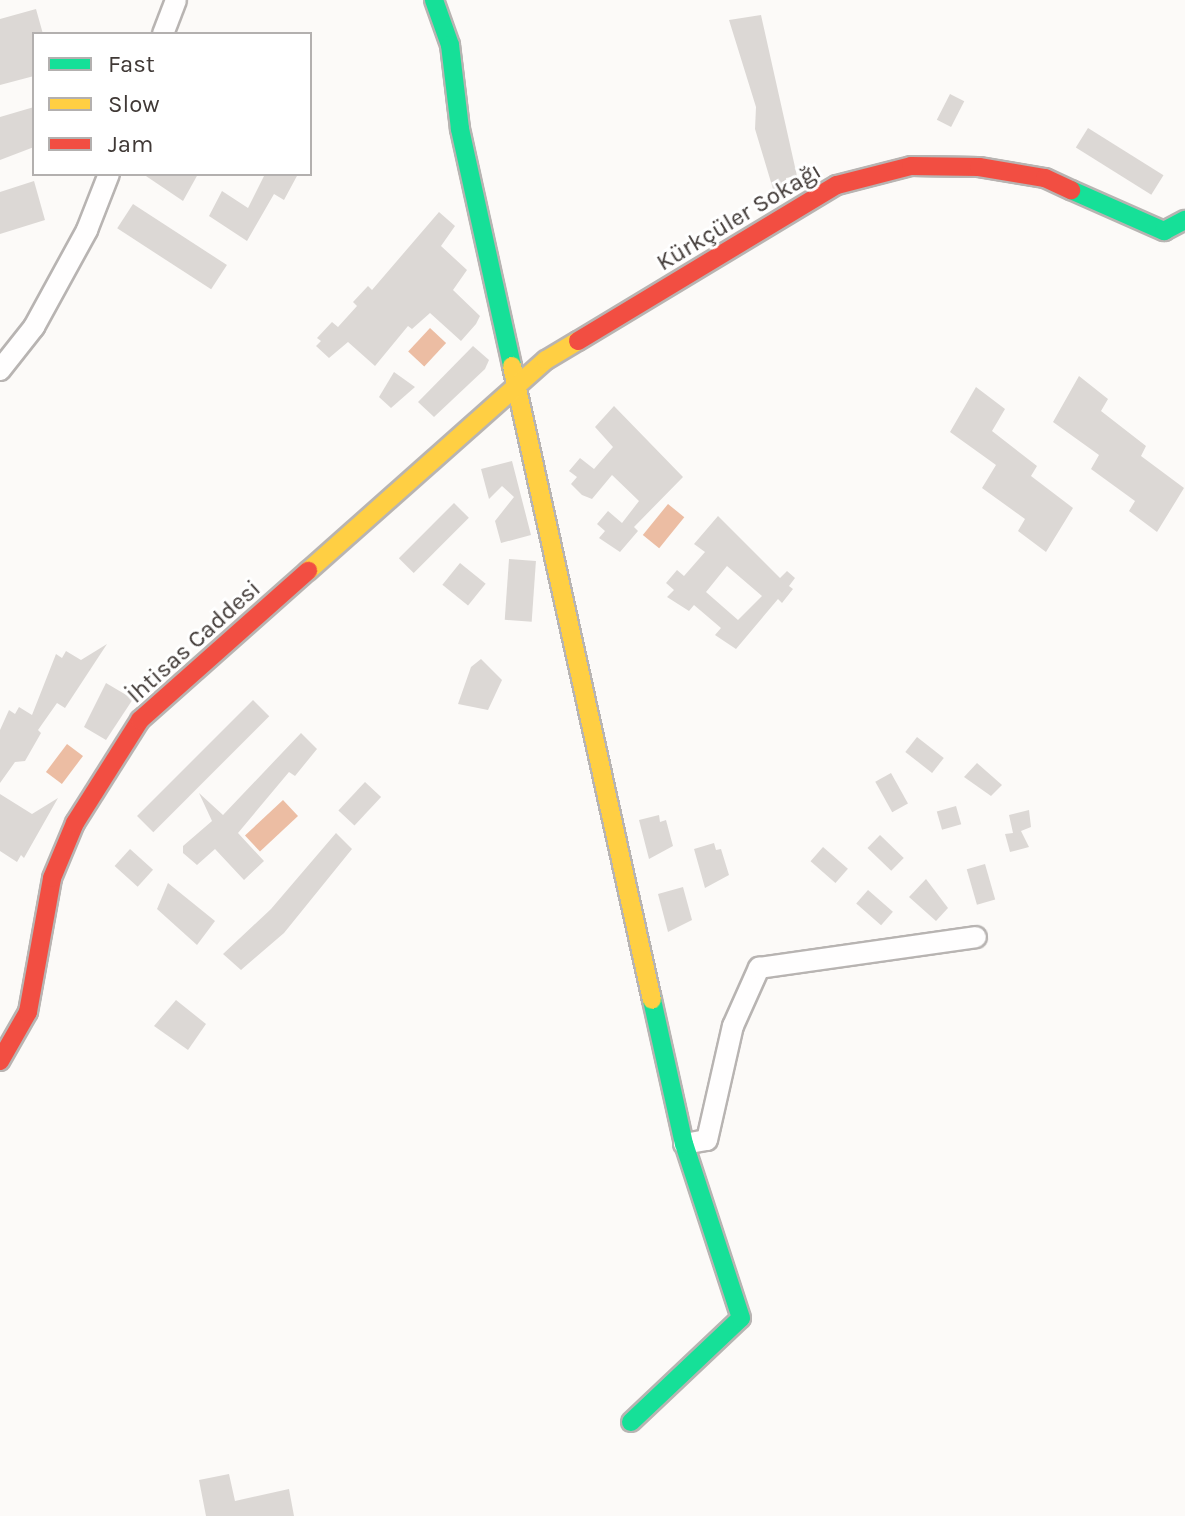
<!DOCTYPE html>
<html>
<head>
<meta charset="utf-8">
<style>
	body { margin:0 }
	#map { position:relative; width:1185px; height:1516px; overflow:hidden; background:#fcfaf8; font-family:Karla,sans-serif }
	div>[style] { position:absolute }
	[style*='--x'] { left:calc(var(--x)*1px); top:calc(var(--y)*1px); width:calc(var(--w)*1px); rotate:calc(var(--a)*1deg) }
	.water>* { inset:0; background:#ecbda3; transform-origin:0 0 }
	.building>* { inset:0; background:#dcd8d5; transform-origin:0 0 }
	.roads { filter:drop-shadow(2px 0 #b8b4b2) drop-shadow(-2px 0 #b8b4b2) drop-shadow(0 2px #b8b4b2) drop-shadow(0 -2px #b8b4b2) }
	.street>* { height:20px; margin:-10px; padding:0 10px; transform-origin:10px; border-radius:10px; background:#fffefe }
	.fast>* { height:18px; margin:-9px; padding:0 9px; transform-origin:9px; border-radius:9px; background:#16e098 }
	.slow>* { height:18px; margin:-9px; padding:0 9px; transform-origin:9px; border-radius:9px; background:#ffcf43 }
	.jam>* { height:18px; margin:-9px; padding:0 9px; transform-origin:9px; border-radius:9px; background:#f24e42 }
	span { translate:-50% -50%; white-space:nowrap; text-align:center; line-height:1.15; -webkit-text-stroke:6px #fff; paint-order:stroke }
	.street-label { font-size:24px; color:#403936 }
	.legend { position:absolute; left:32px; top:32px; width:280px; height:144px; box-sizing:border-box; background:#fff; border:2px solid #b3b0af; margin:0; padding:10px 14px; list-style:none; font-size:24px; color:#403936 }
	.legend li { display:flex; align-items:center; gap:16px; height:40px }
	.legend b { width:40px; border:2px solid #b3b0af }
</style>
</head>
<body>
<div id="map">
	<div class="water">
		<div style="left:430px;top:328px;width:22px;height:32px;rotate:43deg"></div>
		<div style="left:668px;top:504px;width:21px;height:40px;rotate:39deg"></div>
		<div style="left:67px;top:744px;width:20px;height:35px;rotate:37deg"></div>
		<div style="left:283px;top:800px;width:22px;height:52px;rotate:47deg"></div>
	</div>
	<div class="building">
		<div style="clip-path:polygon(36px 9px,43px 34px,34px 34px,34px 76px,0 85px,0 19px)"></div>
		<div style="clip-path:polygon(761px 15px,797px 176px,786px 178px,787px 187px,773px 189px,755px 129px,756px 107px,729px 20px)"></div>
		<div style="left:950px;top:94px;width:16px;height:29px;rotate:27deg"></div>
		<div style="clip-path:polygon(34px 107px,34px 147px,0 160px,0 117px)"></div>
		<div style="left:1088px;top:128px;width:89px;height:23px;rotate:32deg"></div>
		<div style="clip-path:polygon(143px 174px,198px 174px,183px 201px)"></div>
		<div style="clip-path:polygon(265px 174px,298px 174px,284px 200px,274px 194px,247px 241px,209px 216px,222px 191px,248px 208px)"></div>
		<div style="clip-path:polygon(34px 181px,45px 220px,0 234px,0 192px)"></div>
		<div style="left:133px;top:204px;width:112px;height:29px;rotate:33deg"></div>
		<div style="clip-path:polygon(439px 212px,455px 226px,441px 246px,467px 270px,453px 290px,480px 316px,476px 324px,461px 341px,430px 313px,412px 329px,408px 326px,375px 366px,348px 342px,329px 358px,316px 346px,321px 341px,317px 338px,332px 322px,338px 327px,357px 306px,353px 302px,368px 286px,372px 290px)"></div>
		<div style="clip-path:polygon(473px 346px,489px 360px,485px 369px,434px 417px,418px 402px)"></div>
		<div style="clip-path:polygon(394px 372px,415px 387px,391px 408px,379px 397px)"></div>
		<div style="clip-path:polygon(1079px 376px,1108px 399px,1101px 411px,1146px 446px,1141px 456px,1184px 488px,1157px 532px,1129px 511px,1135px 501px,1091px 469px,1099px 455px,1053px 422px)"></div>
		<div style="clip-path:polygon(976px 387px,1005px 409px,992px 431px,1037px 466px,1031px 476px,1073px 508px,1046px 552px,1018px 531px,1025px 519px,982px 488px,996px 465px,950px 432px)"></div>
		<div style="clip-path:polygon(614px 406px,683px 477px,634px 527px,638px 531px,620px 552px,599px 538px,605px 531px,597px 524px,608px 511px,622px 523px,639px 501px,612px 475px,592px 499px,582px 495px,571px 484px,577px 477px,569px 471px,580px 458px,594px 469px,613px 447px,595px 427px)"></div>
		<div style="clip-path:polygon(512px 461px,531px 535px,501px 543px,495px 521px,514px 497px,502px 486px,489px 499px,481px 469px)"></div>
		<div style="left:454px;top:503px;width:21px;height:78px;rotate:45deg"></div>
		<div style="clip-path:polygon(evenodd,718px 516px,780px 578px,787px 571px,795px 578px,789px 586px,793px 589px,782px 603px,778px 599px,736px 649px,715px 635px,721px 628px,694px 605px,689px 611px,667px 597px,674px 590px,666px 583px,677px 570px,684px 576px,705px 552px,694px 544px,718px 516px,727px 566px,762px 596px,738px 620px,706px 592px,727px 566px)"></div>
		<div style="left:509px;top:559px;width:27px;height:61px;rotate:4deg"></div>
		<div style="left:460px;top:563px;width:33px;height:28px;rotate:39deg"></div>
		<div style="clip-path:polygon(107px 644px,65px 708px,57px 703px,38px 730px,41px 733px,25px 761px,15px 762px,0 783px,0 730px,9px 710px,15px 714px,19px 707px,32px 715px,56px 654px,62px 658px,66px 651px,81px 660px)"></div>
		<div style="clip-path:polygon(481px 659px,502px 680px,488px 710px,458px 704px,471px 667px)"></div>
		<div style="clip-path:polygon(106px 683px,133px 699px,106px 740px,84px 727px)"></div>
		<div style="left:253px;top:700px;width:23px;height:164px;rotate:45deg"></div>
		<div style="clip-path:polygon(301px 733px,317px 749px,295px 776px,289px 772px,238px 833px,264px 861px,244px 880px,215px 849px,197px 865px,183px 853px,183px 846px,212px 821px,199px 793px,223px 815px)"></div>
		<div style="left:917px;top:737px;width:34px;height:19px;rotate:38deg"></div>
		<div style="clip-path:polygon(977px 763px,1002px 785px,991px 796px,964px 777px)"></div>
		<div style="left:891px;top:773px;width:35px;height:18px;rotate:61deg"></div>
		<div style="left:365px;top:782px;width:22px;height:39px;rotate:43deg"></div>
		<div style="clip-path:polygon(0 794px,32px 814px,58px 798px,24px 858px,21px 855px,17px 862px,0 851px)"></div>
		<div style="left:956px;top:806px;width:19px;height:20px;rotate:74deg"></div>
		<div style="clip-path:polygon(1029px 810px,1031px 827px,1021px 831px,1029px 847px,1010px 852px,1005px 834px,1013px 833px,1009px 815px)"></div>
		<div style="clip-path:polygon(659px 815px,660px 822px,666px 820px,673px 846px,649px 859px,639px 820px)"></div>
		<div style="clip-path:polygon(336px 833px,352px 849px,284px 933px,241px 970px,223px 954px,271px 909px)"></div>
		<div style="left:880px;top:835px;width:33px;height:18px;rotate:44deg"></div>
		<div style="clip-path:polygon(714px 843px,716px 850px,721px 849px,729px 875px,705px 888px,694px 849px)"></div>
		<div style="left:823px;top:847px;width:33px;height:19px;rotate:41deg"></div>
		<div style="left:130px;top:849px;width:31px;height:23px;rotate:42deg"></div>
		<div style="left:985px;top:864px;width:37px;height:19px;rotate:74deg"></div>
		<div style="clip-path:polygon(926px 879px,948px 908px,936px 921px,909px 897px)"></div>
		<div style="clip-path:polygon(168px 883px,215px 921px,197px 945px,157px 909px)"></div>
		<div style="clip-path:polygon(683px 887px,692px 920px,668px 932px,658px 894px)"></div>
		<div style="left:868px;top:890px;width:33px;height:18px;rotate:41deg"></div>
		<div style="clip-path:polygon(176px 1000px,206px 1024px,188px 1050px,154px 1026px)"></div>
		<div style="clip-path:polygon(229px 1474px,235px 1501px,289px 1489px,294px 1516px,206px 1516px,199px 1480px)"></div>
	</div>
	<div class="roads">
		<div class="street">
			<div style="--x:163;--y:34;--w:36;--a:-69"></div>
			<div style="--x:0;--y:370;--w:55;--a:-51.7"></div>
			<div style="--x:34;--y:327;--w:111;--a:-61.3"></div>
			<div style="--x:87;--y:230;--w:60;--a:-68.6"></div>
			<div style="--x:684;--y:1144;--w:23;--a:-10"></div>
			<div style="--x:707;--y:1140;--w:117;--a:-77.2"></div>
			<div style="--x:733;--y:1026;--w:64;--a:-65.9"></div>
			<div style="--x:759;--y:968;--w:219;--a:-8.1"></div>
		</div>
		<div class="fast">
			<div style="--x:434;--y:0;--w:48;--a:70.4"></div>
			<div style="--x:450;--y:45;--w:85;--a:83.2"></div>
			<div style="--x:460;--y:129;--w:243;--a:77.6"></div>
			<div style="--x:1071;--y:190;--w:102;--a:23.8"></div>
			<div style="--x:1164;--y:231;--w:24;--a:-28"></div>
			<div style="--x:631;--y:1422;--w:151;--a:-43.4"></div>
			<div style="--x:741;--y:1318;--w:183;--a:-108.1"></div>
			<div style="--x:684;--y:1144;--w:148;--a:-102.5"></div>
		</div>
		<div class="slow">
			<div style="--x:512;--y:366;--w:649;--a:77.55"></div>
			<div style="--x:308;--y:571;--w:318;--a:-41.6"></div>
			<div style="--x:546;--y:360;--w:37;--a:-31"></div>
		</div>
		<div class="jam">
			<div style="--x:578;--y:341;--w:302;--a:-31.1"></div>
			<div style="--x:837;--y:185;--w:76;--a:-14.4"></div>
			<div style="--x:911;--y:166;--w:68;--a:0.8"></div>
			<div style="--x:979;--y:167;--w:67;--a:9.5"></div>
			<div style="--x:1045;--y:178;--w:29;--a:25"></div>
			<div style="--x:0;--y:1061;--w:56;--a:-60.3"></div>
			<div style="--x:28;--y:1012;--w:136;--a:-79.8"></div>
			<div style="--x:52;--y:878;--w:60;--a:-67.3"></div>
			<div style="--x:75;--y:823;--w:122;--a:-57.7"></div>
			<div style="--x:140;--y:720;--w:225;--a:-41.6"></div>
		</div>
	</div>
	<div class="street-label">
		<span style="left:739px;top:217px;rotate:-31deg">Kürkçüler Sokağı</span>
		<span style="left:194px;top:642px;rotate:-42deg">İhtisas Caddesi</span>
	</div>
	<ul class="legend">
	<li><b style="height:10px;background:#16e098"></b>Fast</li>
	<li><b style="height:10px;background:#ffcf43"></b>Slow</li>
	<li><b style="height:10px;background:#f24e42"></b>Jam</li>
	</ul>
</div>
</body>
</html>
